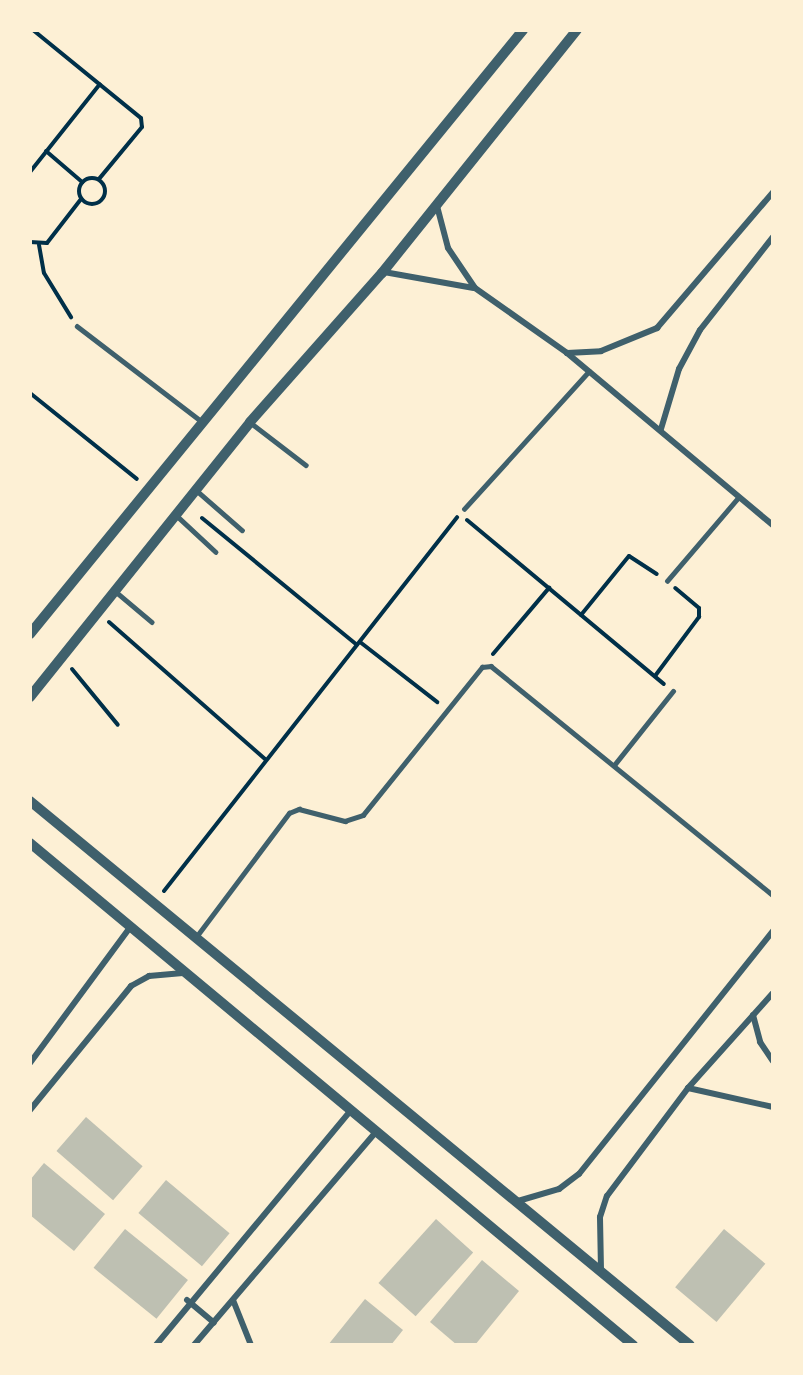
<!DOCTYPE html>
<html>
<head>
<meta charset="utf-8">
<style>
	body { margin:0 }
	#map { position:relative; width:803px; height:1375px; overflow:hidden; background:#fdf0d5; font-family:Merriweather,serif }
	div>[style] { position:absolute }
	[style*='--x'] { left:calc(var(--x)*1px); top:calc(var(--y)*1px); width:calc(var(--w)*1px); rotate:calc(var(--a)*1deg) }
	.building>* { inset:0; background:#bec0b2; transform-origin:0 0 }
	.path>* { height:4px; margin:-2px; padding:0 2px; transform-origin:2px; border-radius:2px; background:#003049 }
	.path>.ring { margin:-2px; padding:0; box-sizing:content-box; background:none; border:4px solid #003049; border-radius:50% }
	.service>* { height:4.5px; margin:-2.25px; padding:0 2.25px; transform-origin:2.25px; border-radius:2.25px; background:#3f606c }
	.minor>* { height:6px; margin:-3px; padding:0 3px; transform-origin:3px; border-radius:3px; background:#3f606c }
	.tertiary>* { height:10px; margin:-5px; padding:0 5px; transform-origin:5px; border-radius:5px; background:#3f606c }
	span { translate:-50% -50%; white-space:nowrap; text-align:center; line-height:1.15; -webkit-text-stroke:6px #fdf0d5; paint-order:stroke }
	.frame { position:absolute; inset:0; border:32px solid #fdf0d5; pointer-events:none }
</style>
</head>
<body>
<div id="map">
	<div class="building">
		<div style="left:86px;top:1117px;width:75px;height:45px;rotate:41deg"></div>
		<div style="clip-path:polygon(44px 1163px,105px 1214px,74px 1251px,30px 1215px,30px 1180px)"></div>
		<div style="left:166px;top:1180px;width:83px;height:43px;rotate:40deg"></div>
		<div style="left:436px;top:1219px;width:50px;height:86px;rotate:42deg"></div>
		<div style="left:125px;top:1229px;width:81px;height:50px;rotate:39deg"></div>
		<div style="left:724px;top:1229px;width:54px;height:76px;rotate:40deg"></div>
		<div style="clip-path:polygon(482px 1260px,519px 1291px,475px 1345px,457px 1345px,430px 1322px)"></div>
		<div style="clip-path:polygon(365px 1299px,403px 1330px,391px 1345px,328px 1345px)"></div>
	</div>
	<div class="path">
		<div style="--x:33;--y:30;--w:139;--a:39.2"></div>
		<div style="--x:141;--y:118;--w:9;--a:84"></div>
		<div style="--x:142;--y:127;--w:67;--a:129.6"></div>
		<div style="--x:46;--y:151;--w:48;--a:40.7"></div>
		<div style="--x:30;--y:172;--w:112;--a:-51.5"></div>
		<div class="ring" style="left:79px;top:178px;width:22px;height:22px"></div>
		<div style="--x:30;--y:242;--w:17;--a:3"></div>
		<div style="--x:47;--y:243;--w:56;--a:-52.3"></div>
		<div style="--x:39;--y:245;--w:28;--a:80"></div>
		<div style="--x:44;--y:273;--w:52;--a:58.5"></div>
		<div style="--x:30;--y:393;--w:137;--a:38.8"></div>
		<div style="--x:202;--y:518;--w:200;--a:39.3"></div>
		<div style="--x:467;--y:520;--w:256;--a:39.8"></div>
		<div style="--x:581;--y:615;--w:76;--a:-50.9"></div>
		<div style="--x:629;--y:556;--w:33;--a:33"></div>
		<div style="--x:109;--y:622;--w:208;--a:41.3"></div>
		<div style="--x:360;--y:642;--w:98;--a:37.9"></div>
		<div style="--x:493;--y:654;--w:87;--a:-49.7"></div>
		<div style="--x:72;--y:669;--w:72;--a:50.6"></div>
		<div style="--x:655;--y:676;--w:74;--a:-53.3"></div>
		<div style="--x:699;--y:617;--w:9;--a:-90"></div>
		<div style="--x:699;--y:608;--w:31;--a:-140"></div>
		<div style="--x:164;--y:891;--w:475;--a:-51.9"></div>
	</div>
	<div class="service">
		<div style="--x:77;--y:326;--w:155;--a:37.4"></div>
		<div style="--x:251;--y:423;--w:69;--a:37.4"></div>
		<div style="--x:196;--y:490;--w:61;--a:41"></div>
		<div style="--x:464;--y:509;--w:186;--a:-47.8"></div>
		<div style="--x:176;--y:515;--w:54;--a:42.8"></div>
		<div style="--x:667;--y:581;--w:109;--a:-49.5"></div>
		<div style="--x:115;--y:591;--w:48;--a:40"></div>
		<div style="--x:615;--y:764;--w:93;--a:-51.5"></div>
		<div style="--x:196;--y:937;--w:155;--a:-53.1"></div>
		<div style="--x:289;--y:813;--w:11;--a:-22"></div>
		<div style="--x:299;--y:809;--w:48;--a:14.6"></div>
		<div style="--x:345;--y:821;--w:19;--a:-18"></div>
		<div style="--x:363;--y:815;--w:190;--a:-51.2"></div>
		<div style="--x:482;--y:667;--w:9;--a:-6"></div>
		<div style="--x:491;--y:666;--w:363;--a:39.1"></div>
	</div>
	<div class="minor">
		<div style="--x:437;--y:206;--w:43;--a:75.3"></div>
		<div style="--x:448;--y:248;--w:48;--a:56"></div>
		<div style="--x:475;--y:288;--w:113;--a:35.2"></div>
		<div style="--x:567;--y:353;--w:268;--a:39.9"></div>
		<div style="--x:384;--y:272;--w:91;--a:10.1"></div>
		<div style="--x:567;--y:353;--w:34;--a:-3"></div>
		<div style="--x:601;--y:351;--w:61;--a:-22.3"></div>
		<div style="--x:657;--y:328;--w:179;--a:-49.5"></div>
		<div style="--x:661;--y:429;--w:63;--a:-73.3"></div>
		<div style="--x:679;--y:369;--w:44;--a:-61.7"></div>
		<div style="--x:700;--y:330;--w:118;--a:-51.9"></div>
		<div style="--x:753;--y:1015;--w:28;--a:75"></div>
		<div style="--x:760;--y:1042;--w:23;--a:56"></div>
		<div style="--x:30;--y:1063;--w:170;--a:-53.6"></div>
		<div style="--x:688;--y:1088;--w:87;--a:12.6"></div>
		<div style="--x:30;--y:1110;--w:160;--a:-50.8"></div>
		<div style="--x:131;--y:986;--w:21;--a:-29"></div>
		<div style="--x:149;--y:976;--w:34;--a:-5"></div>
		<div style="--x:518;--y:1201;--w:43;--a:-16.3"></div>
		<div style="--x:559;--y:1189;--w:25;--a:-37"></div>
		<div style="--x:579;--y:1174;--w:311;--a:-51.4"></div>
		<div style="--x:601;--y:1270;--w:53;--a:-91.1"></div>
		<div style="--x:600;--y:1217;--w:22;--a:-72"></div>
		<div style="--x:607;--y:1196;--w:135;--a:-53.1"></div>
		<div style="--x:688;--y:1088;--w:127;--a:-48.2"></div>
		<div style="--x:187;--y:1300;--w:35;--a:40"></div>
		<div style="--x:233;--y:1300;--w:48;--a:68.2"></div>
		<div style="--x:156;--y:1345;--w:305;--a:-50.3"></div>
		<div style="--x:194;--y:1345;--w:282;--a:-49.5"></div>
	</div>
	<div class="tertiary">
		<div style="--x:30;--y:634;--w:780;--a:-50.78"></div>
		<div style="--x:30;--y:697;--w:352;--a:-51.3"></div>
		<div style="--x:250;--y:422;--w:199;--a:-48.5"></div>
		<div style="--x:382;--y:273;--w:312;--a:-51.3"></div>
		<div style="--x:30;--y:801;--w:855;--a:39.5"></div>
		<div style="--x:30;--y:843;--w:785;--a:39.78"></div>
	</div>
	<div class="frame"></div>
</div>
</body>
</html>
